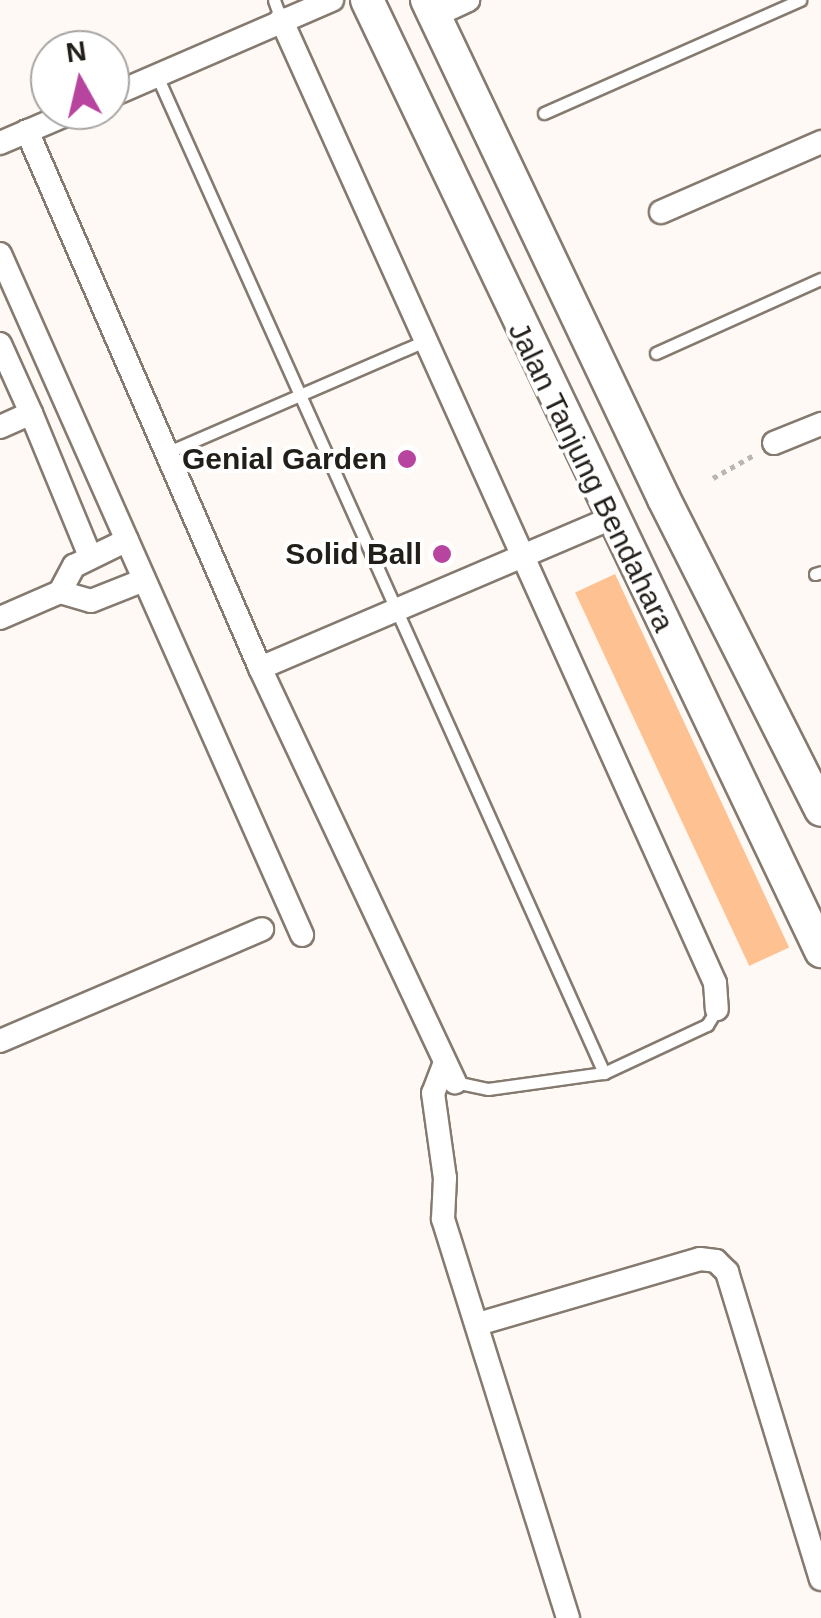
<!DOCTYPE html>
<html>
<head>
<meta charset="utf-8">
<style>
	body { margin:0 }
	#map { position:relative; width:821px; height:1618px; overflow:hidden; background:#fef9f4; font-family:Arial,sans-serif }
	div>[style] { position:absolute }
	[style*='--x'] { left:calc(var(--x)*1px); top:calc(var(--y)*1px); width:calc(var(--w)*1px); rotate:calc(var(--a)*1deg) }
	.building>* { inset:0; background:#fec191; transform-origin:0 0 }
	.path>* { height:5px; margin-top:-2.5px; transform-origin:0; background:repeating-linear-gradient(90deg,#bbb6b1 0 5px,transparent 0 10px) }
	.roads { filter:drop-shadow(2px 0 #857a6f) drop-shadow(-2px 0 #857a6f) drop-shadow(0 2px #857a6f) drop-shadow(0 -2px #857a6f) }
	.lane>* { height:11px; margin:-5.5px; padding:0 5.5px; transform-origin:5.5px; border-radius:5.5px; background:#fff }
	.street>* { height:22px; margin:-11px; padding:0 11px; transform-origin:11px; border-radius:11px; background:#fff }
	.secondary>* { height:32px; margin:-16px; padding:0 16px; transform-origin:16px; border-radius:16px; background:#fff }
	.dots>* { width:28px; height:28px; translate:-50% -50%; box-sizing:border-box; border:5px solid #fff; border-radius:50% }
	span { translate:-50% -50%; white-space:nowrap; text-align:center; line-height:1.15; -webkit-text-stroke:8px #fff; paint-order:stroke }
	.poi-label { font-size:30px; color:#221e19; font-weight:700 }
	.right { translate:-100% -50%; text-align:right }
	.street-label { font-size:30px; color:#221e19 }
	.north { position:absolute; left:30px; top:30px; width:100px; height:100px; box-sizing:border-box; background:#fff; border:2px solid #a7a5a3; border-radius:50%; rotate:352deg; font-size:28px; font-weight:700; line-height:40px; text-align:center; color:#221e19 }
	.north::after { content:''; display:block; margin:auto; width:35px; height:45px; background:#b7449e; clip-path:polygon(50% 0,100% 100%,50% 72%,0 100%) }
</style>
</head>
<body>
<div id="map">
	<div class="building">
		<div style="left:615px;top:574px;width:412px;height:44px;rotate:65deg"></div>
	</div>
	<div class="path">
		<div style="--x:713;--y:478;--w:47;--a:-29.3"></div>
	</div>
	<div class="roads">
		<div class="lane">
			<div style="--x:274;--y:0;--w:20;--a:70"></div>
			<div style="--x:157;--y:76;--w:1093;--a:65.85"></div>
			<div style="--x:544;--y:113;--w:280;--a:-23.8"></div>
			<div style="--x:656;--y:353;--w:181;--a:-24.2"></div>
			<div style="--x:166;--y:453;--w:280;--a:-23.4"></div>
			<div style="--x:815;--y:574;--w:6;--a:-18"></div>
			<div style="--x:455;--y:1082;--w:34;--a:12"></div>
			<div style="--x:488;--y:1089;--w:117;--a:-7.9"></div>
			<div style="--x:604;--y:1073;--w:114;--a:-25"></div>
			<div style="--x:707;--y:1025;--w:19;--a:-58"></div>
		</div>
		<div class="street">
			<div style="--x:434;--y:16;--w:38;--a:-25"></div>
			<div style="--x:281;--y:19;--w:1057;--a:65.76"></div>
			<div style="--x:715;--y:983;--w:26;--a:86"></div>
			<div style="--x:110;--y:96;--w:242;--a:-23.4"></div>
			<div style="--x:27;--y:131;--w:585;--a:66.54"></div>
			<div style="--x:260;--y:668;--w:458;--a:64.8"></div>
			<div style="--x:0;--y:143;--w:84;--a:-23.2"></div>
			<div style="--x:661;--y:212;--w:175;--a:-23.6"></div>
			<div style="--x:0;--y:254;--w:745;--a:66.08"></div>
			<div style="--x:0;--y:344;--w:76;--a:65.8"></div>
			<div style="--x:0;--y:427;--w:34;--a:-24"></div>
			<div style="--x:31;--y:413;--w:155;--a:67.6"></div>
			<div style="--x:774;--y:443;--w:51;--a:-22"></div>
			<div style="--x:60;--y:592;--w:30;--a:-62"></div>
			<div style="--x:74;--y:566;--w:59;--a:-26.1"></div>
			<div style="--x:0;--y:618;--w:65;--a:-23.4"></div>
			<div style="--x:60;--y:592;--w:32;--a:16"></div>
			<div style="--x:91;--y:601;--w:57;--a:-21.6"></div>
			<div style="--x:260;--y:668;--w:382;--a:-23.1"></div>
			<div style="--x:0;--y:1041;--w:285;--a:-23.1"></div>
			<div style="--x:444;--y:1065;--w:30;--a:111"></div>
			<div style="--x:433;--y:1093;--w:86;--a:82"></div>
			<div style="--x:445;--y:1178;--w:41;--a:92.8"></div>
			<div style="--x:443;--y:1219;--w:418;--a:72.6"></div>
			<div style="--x:478;--y:1324;--w:231;--a:-16.3"></div>
			<div style="--x:700;--y:1259;--w:16;--a:7"></div>
			<div style="--x:716;--y:1261;--w:16;--a:45"></div>
			<div style="--x:727;--y:1272;--w:321;--a:73"></div>
		</div>
		<div class="secondary">
			<div style="--x:367;--y:0;--w:1054;--a:64.48"></div>
			<div style="--x:427;--y:0;--w:552;--a:64.59"></div>
			<div style="--x:664;--y:499;--w:348;--a:63.2"></div>
		</div>
	</div>
	<div class="dots">
		<div style="left:407px;top:459px;background:#b7449e"></div>
		<div style="left:442px;top:554px;background:#b7449e"></div>
	</div>
	<div class="poi-label">
		<span class="right" style="left:387px;top:459px">Genial Garden</span>
		<span class="right" style="left:422px;top:554px">Solid Ball</span>
	</div>
	<div class="street-label">
		<span style="left:591px;top:477px;rotate:64deg">Jalan Tanjung Bendahara</span>
	</div>
	<div class="north">N</div>
</div>
</body>
</html>
